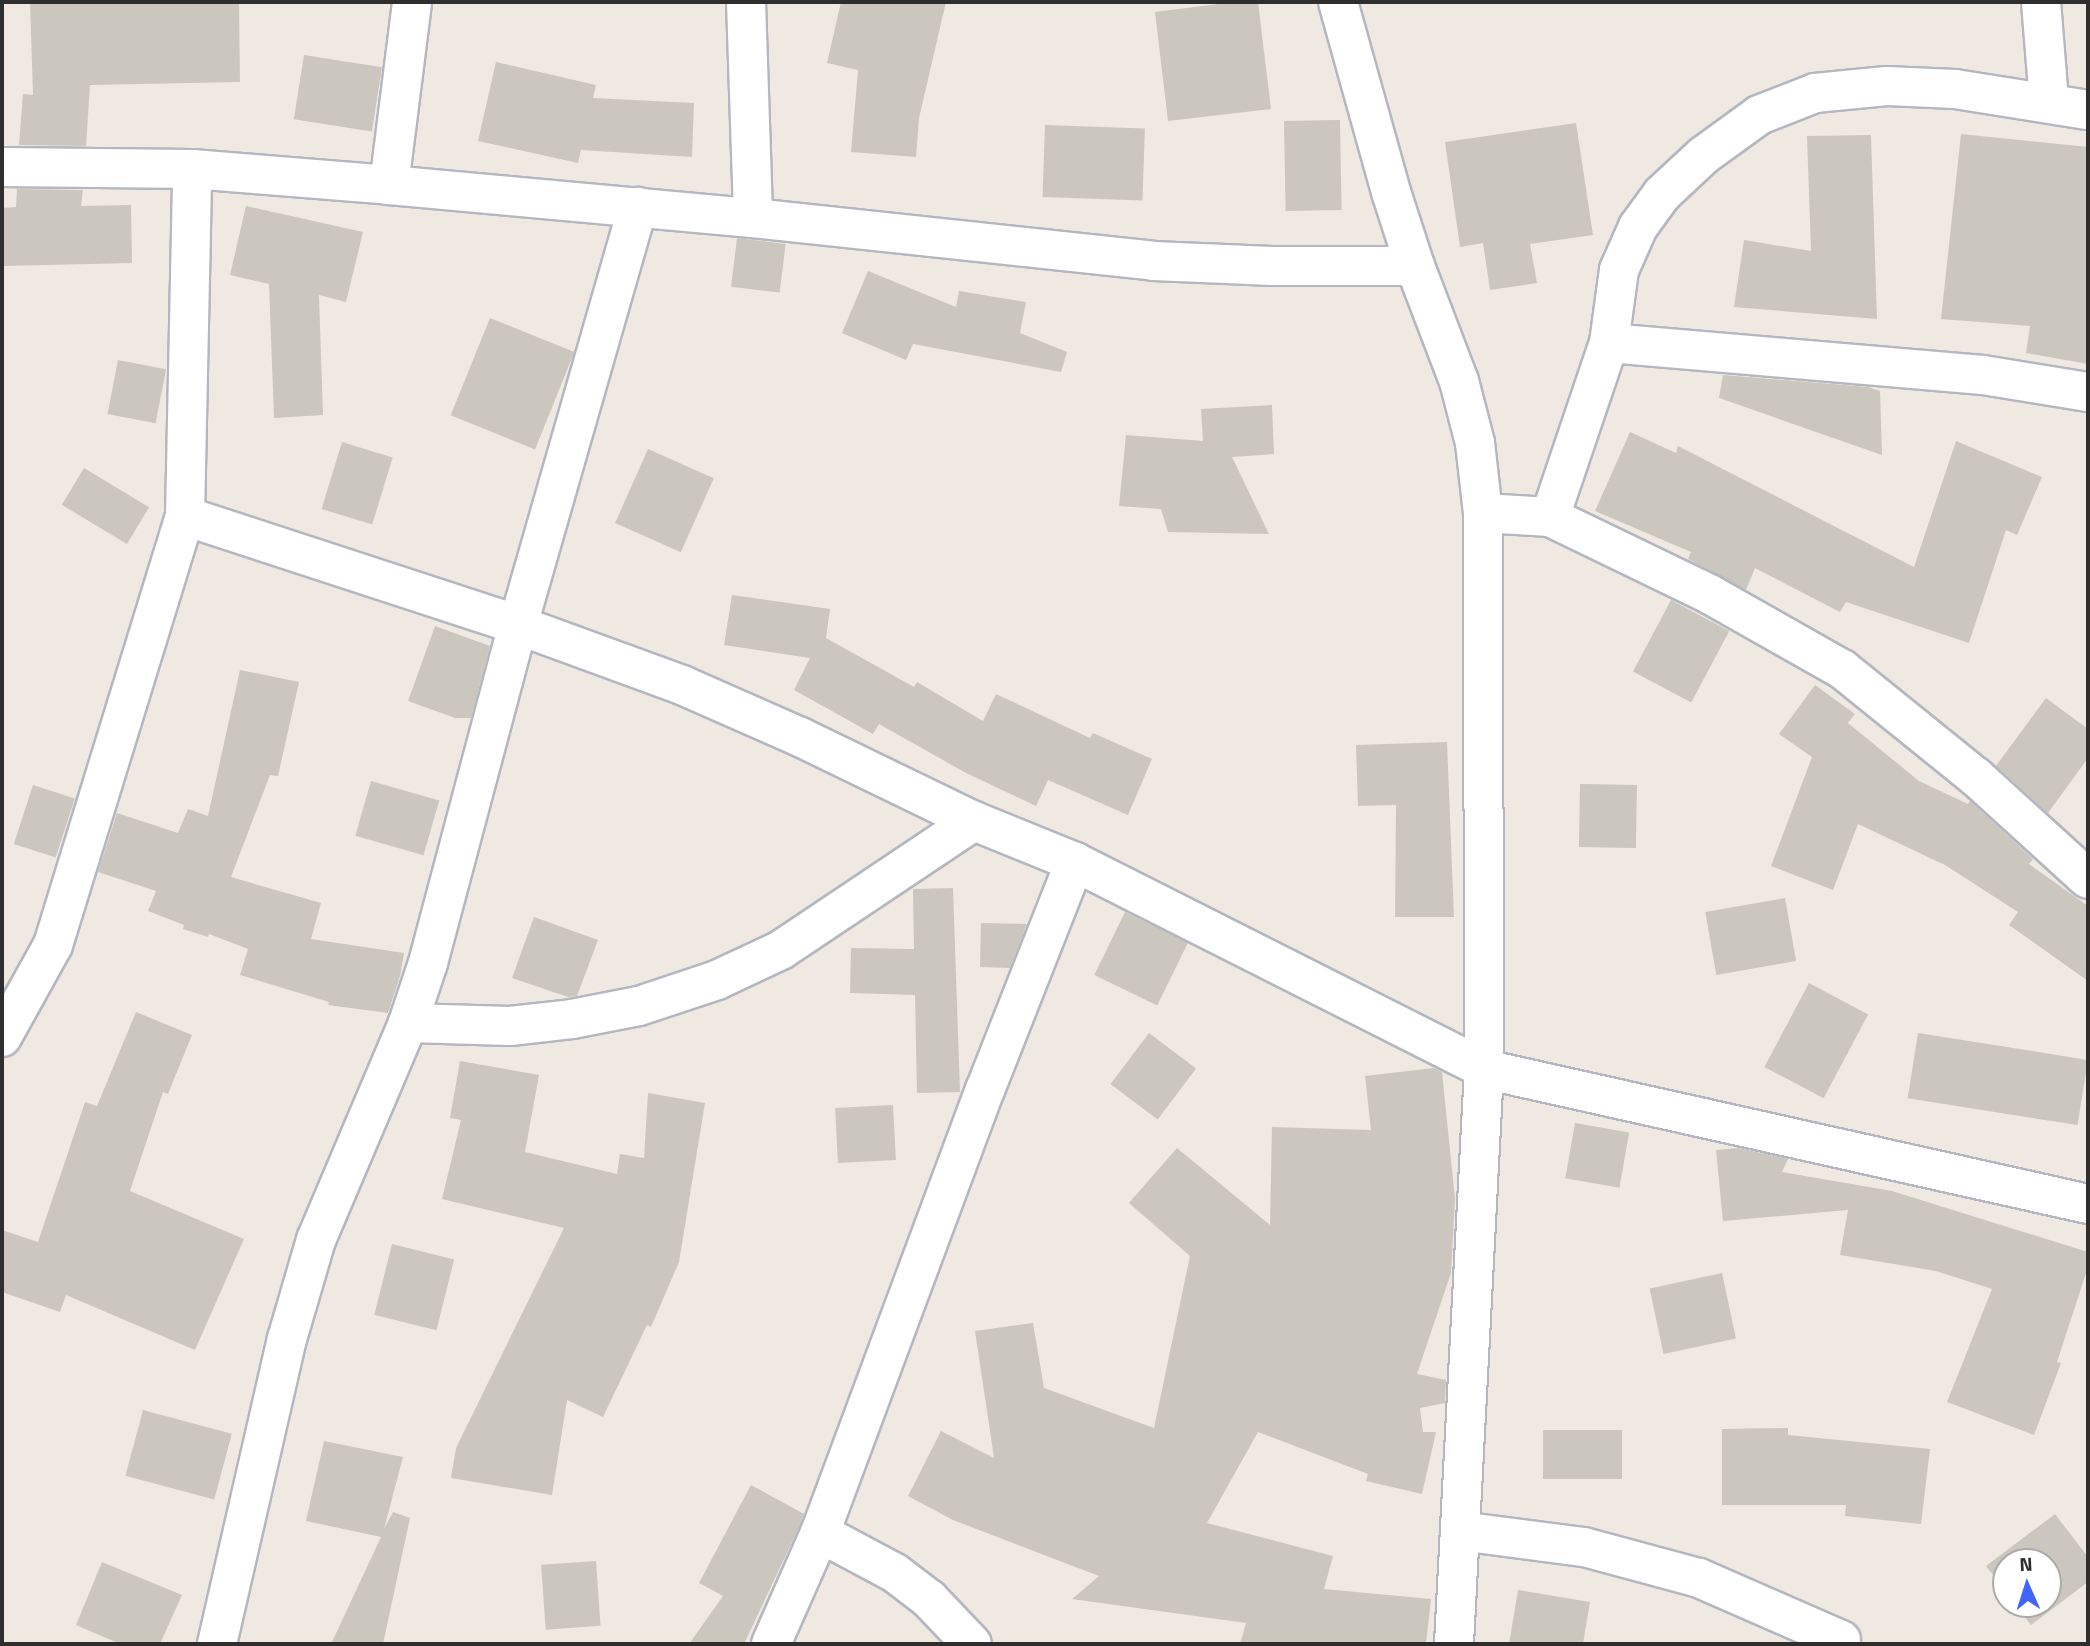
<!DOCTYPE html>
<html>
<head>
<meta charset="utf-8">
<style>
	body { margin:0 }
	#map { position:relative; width:2090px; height:1646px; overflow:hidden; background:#efe9e1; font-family:"Titillium Web",sans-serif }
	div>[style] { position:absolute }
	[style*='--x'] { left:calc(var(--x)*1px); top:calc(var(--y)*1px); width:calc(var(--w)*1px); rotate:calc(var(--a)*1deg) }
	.building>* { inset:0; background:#cbc7bf; transform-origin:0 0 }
	.roads { filter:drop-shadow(2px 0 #b4b7c1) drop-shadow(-2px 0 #b4b7c1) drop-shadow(0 2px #b4b7c1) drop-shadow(0 -2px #b4b7c1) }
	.street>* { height:38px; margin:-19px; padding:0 19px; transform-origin:19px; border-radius:19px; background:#fff }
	span { translate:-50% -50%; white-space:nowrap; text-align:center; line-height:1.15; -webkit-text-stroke:7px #fff; paint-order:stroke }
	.frame { position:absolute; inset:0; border:4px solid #2e2e2e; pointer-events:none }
	.north { position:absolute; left:1992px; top:1548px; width:70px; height:70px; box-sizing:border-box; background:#fff; border:2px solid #ababab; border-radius:50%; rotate:357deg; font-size:19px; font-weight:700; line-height:28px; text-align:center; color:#2e2e2e }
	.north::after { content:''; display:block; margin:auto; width:24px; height:32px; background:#4264fb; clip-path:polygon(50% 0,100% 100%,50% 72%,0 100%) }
</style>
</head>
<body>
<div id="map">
	<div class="building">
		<div style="clip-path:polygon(30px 2px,239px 2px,240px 82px,90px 85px,86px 146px,19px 145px,23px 94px,33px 95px)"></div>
		<div style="clip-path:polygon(841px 2px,946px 2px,919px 118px,916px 157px,851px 152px,858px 70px,827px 63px)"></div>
		<div style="clip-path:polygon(1234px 2px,1258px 2px,1271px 109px,1168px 121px,1155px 12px)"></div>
		<div style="left:304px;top:55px;width:79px;height:65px;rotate:9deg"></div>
		<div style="clip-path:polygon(496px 62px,596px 85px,593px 98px,694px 103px,692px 157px,581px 150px,578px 163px,478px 141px)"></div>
		<div style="left:1340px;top:120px;width:90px;height:56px;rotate:89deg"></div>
		<div style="clip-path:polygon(1576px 123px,1593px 235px,1530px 244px,1537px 283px,1490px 290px,1483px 243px,1460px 247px,1445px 142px)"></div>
		<div style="left:1045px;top:125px;width:100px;height:72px;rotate:2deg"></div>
		<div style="clip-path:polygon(1961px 134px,2088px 147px,2088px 364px,2026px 353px,2030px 326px,1941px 319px)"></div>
		<div style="clip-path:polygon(1871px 135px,1877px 319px,1734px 307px,1744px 240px,1811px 251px,1807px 136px)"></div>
		<div style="clip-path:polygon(17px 189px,83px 190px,81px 206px,131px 205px,132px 263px,4px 266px,2px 208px,16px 207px)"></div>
		<div style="clip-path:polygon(246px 206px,363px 232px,346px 302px,319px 295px,323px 415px,274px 418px,269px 284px,230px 275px)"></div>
		<div style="left:737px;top:238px;width:49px;height:49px;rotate:7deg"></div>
		<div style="clip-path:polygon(868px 271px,956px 307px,959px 291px,1026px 302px,1020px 333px,1067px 352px,1061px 372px,913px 344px,906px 360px,842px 333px)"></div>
		<div style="left:490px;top:318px;width:91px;height:105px;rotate:22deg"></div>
		<div style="left:118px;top:360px;width:49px;height:55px;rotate:11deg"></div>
		<div style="clip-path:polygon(1723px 375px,1868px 387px,1880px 391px,1882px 455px,1719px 398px)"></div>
		<div style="clip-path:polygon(1272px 405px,1274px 454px,1232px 457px,1269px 534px,1168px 532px,1161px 509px,1119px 506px,1126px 435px,1203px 441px,1201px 409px)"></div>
		<div style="clip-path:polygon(1630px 432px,1676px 453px,1678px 446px,1914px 567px,1956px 441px,2042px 477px,2017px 535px,2006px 530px,1969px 643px,1846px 602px,1840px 612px,1755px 568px,1746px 590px,1688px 559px,1691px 552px,1595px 511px)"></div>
		<div style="left:342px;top:442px;width:53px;height:70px;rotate:17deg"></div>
		<div style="left:648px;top:449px;width:72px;height:81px;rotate:24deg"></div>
		<div style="left:84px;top:468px;width:76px;height:43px;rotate:31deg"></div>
		<div style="clip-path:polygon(732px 595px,830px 609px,826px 638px,914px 687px,917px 682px,983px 721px,996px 694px,1090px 738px,1093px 733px,1152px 759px,1128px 815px,1048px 780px,1036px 806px,966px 773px,879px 724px,873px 734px,794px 690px,810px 658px,724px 645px)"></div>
		<div style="left:1671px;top:600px;width:66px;height:81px;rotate:28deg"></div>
		<div style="clip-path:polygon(435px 626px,490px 646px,471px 718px,455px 718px,408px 701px)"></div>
		<div style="clip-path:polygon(240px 670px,299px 682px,278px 776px,270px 775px,231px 877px,321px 903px,311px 939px,404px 953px,400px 976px,388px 1013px,328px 1005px,329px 1002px,240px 975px,248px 949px,209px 934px,208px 937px,183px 929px,184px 925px,148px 911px,156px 891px,98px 872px,117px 813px,178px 833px,188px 809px,208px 816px)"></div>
		<div style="clip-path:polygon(1815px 685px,1855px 714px,1848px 723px,1919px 781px,1968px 804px,1970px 801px,2033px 859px,2029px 864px,2088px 906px,2088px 981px,2009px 925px,2018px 912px,1945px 865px,1858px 824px,1833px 890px,1771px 866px,1812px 757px,1779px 734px)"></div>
		<div style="clip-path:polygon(2046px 698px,2088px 729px,2088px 758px,2048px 813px,1996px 766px)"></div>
		<div style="clip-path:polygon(1447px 742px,1454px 917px,1395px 917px,1396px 805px,1358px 806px,1356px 745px)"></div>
		<div style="left:371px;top:781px;width:71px;height:57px;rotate:16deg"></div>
		<div style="left:1580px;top:784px;width:57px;height:63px;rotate:1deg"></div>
		<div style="left:33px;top:785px;width:44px;height:62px;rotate:18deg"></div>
		<div style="clip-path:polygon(953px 888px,960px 1092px,917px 1093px,915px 995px,850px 993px,851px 948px,914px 949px,913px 889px)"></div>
		<div style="left:1785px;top:898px;width:64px;height:81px;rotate:80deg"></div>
		<div style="left:1125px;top:912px;width:70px;height:70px;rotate:26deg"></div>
		<div style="clip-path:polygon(534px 917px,598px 940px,577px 996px,568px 997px,512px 978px)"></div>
		<div style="clip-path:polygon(981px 923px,1027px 924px,1010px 968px,980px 967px)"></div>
		<div style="left:1809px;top:983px;width:67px;height:95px;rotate:28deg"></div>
		<div style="clip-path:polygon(136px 1012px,192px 1035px,168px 1094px,163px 1092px,130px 1191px,244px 1239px,195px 1350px,66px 1295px,60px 1312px,2px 1292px,2px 1230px,38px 1242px,85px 1102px,97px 1106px)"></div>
		<div style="left:1149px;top:1033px;width:59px;height:64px;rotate:37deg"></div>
		<div style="left:1918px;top:1033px;width:172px;height:66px;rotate:9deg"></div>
		<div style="clip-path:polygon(460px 1061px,539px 1075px,525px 1152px,617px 1174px,620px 1154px,644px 1158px,648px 1093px,705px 1103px,679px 1262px,651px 1327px,647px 1325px,603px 1417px,567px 1400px,552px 1495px,451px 1478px,456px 1448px,564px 1228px,442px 1199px,461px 1120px,450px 1118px)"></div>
		<div style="clip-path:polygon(1434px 1068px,1442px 1072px,1455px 1199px,1451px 1273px,1417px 1374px,1446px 1380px,1445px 1403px,1420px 1408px,1423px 1432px,1436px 1432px,1422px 1494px,1366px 1481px,1368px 1474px,1258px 1432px,1207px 1523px,1333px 1556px,1324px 1589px,1431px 1599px,1426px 1644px,1240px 1644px,1246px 1623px,1072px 1599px,1099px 1576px,953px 1520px,908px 1496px,941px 1431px,994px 1458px,975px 1331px,1033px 1323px,1044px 1388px,1154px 1428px,1190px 1256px,1129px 1203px,1177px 1148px,1270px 1225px,1272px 1127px,1371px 1130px,1365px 1076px)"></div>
		<div style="left:893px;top:1105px;width:55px;height:58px;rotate:87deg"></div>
		<div style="left:1575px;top:1123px;width:55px;height:56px;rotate:10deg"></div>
		<div style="clip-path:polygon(1739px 1148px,1788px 1159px,1782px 1172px,1892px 1191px,2088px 1252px,2088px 1267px,2057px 1362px,2061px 1363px,2034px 1435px,1947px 1402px,1992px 1289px,1936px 1271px,1840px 1255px,1848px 1210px,1723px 1221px,1716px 1150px)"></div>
		<div style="left:392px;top:1244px;width:64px;height:73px;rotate:14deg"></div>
		<div style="left:1722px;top:1273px;width:67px;height:74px;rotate:78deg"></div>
		<div style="left:143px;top:1410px;width:92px;height:68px;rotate:15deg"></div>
		<div style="clip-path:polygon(1788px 1428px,1788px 1435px,1930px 1449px,1921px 1524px,1845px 1516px,1846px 1505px,1722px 1505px,1722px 1429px)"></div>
		<div style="left:1543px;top:1430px;width:79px;height:49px"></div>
		<div style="clip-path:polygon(324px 1441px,403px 1457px,384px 1529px,393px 1512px,410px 1518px,383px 1644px,331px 1644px,381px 1537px,306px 1521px)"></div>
		<div style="clip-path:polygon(751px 1485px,804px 1514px,800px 1525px,744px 1644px,689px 1644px,723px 1596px,699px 1583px)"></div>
		<div style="clip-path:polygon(2055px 1514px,2088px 1557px,2088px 1582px,2031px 1625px,2015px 1604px,2048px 1604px,2048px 1562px,2006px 1562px,2006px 1592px,1986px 1566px)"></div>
		<div style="left:596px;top:1561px;width:65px;height:55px;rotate:86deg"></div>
		<div style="clip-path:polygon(102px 1562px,182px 1595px,160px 1644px,120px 1644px,76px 1625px)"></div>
		<div style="clip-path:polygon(1518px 1590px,1590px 1602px,1583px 1644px,1509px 1644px)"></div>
	</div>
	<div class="roads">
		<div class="street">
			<div style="--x:746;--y:2;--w:216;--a:88.1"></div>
			<div style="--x:1338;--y:2;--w:200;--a:74.4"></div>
			<div style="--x:1392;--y:195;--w:75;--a:72.1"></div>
			<div style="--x:1415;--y:266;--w:123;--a:69.1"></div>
			<div style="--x:1459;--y:381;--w:64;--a:75.5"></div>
			<div style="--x:1475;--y:443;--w:70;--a:83.5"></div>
			<div style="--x:1483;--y:513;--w:556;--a:89.9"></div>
			<div style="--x:1484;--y:1069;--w:576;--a:92.99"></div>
			<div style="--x:2041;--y:2;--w:99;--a:85.4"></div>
			<div style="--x:2;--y:167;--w:190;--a:0.6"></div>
			<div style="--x:192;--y:169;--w:198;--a:4.6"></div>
			<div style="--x:389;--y:185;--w:365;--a:5.2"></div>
			<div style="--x:753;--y:218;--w:402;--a:6.1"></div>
			<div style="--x:1153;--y:261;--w:119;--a:2.4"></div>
			<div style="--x:1272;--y:266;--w:143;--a:0"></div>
			<div style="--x:389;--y:185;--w:184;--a:-82.8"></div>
			<div style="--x:1609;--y:343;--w:375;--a:4.9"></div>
			<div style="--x:1983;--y:375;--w:106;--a:9.2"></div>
			<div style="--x:1483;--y:513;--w:67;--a:3.4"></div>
			<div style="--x:1550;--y:517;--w:179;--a:25.8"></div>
			<div style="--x:1711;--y:595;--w:150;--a:29.5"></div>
			<div style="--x:1842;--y:669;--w:172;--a:38.9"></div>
			<div style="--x:1976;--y:777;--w:151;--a:42.3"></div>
			<div style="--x:185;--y:516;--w:350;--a:18.1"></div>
			<div style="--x:518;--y:625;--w:175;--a:20.1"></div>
			<div style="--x:682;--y:685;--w:129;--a:23.8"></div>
			<div style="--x:800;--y:737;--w:193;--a:25.8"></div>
			<div style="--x:974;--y:821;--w:109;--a:22.1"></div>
			<div style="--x:1075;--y:862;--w:458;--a:26.8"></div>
			<div style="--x:1484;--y:1069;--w:619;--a:12.6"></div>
			<div style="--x:1550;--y:517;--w:184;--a:-71.3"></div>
			<div style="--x:1609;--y:343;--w:74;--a:-82.2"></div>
			<div style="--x:1619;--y:270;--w:47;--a:-66.2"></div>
			<div style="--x:1638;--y:227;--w:41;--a:-54"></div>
			<div style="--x:1662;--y:194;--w:57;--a:-42.9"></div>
			<div style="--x:1704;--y:155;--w:68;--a:-36"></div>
			<div style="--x:1759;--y:115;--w:60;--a:-21.4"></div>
			<div style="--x:1815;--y:93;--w:72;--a:-5.6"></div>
			<div style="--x:1887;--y:86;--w:68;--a:2.5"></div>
			<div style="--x:1955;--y:89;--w:135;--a:9"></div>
			<div style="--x:408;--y:1023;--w:102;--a:1.7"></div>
			<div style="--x:510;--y:1026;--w:62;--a:-6.4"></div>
			<div style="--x:572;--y:1019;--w:68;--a:-11"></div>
			<div style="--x:639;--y:1006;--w:82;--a:-18.4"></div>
			<div style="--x:717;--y:980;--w:71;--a:-25.1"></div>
			<div style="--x:781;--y:950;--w:232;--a:-33.8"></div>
			<div style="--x:2;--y:1037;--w:105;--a:-61"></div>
			<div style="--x:53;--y:945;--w:449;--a:-72.9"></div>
			<div style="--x:185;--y:516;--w:347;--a:-88.8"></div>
			<div style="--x:1460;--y:1531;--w:125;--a:7.4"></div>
			<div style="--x:1584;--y:1547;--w:119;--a:15.1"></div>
			<div style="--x:1699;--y:1578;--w:155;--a:23.6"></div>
			<div style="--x:820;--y:1533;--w:85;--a:28.1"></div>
			<div style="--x:895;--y:1573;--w:43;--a:37.4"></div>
			<div style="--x:929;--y:1599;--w:62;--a:46.3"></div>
			<div style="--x:217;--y:1644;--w:313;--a:-77.1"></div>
			<div style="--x:287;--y:1339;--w:103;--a:-73.7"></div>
			<div style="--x:316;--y:1240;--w:236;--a:-67"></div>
			<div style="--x:408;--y:1023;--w:63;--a:-71.6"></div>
			<div style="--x:428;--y:963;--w:350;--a:-75.1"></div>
			<div style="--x:518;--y:625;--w:435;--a:-74"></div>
			<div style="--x:771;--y:1644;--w:121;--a:-66.2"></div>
			<div style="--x:820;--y:1533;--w:473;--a:-69.6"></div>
			<div style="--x:985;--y:1090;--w:245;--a:-68.5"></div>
		</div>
	</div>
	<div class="frame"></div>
	<div class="north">N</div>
</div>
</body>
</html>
